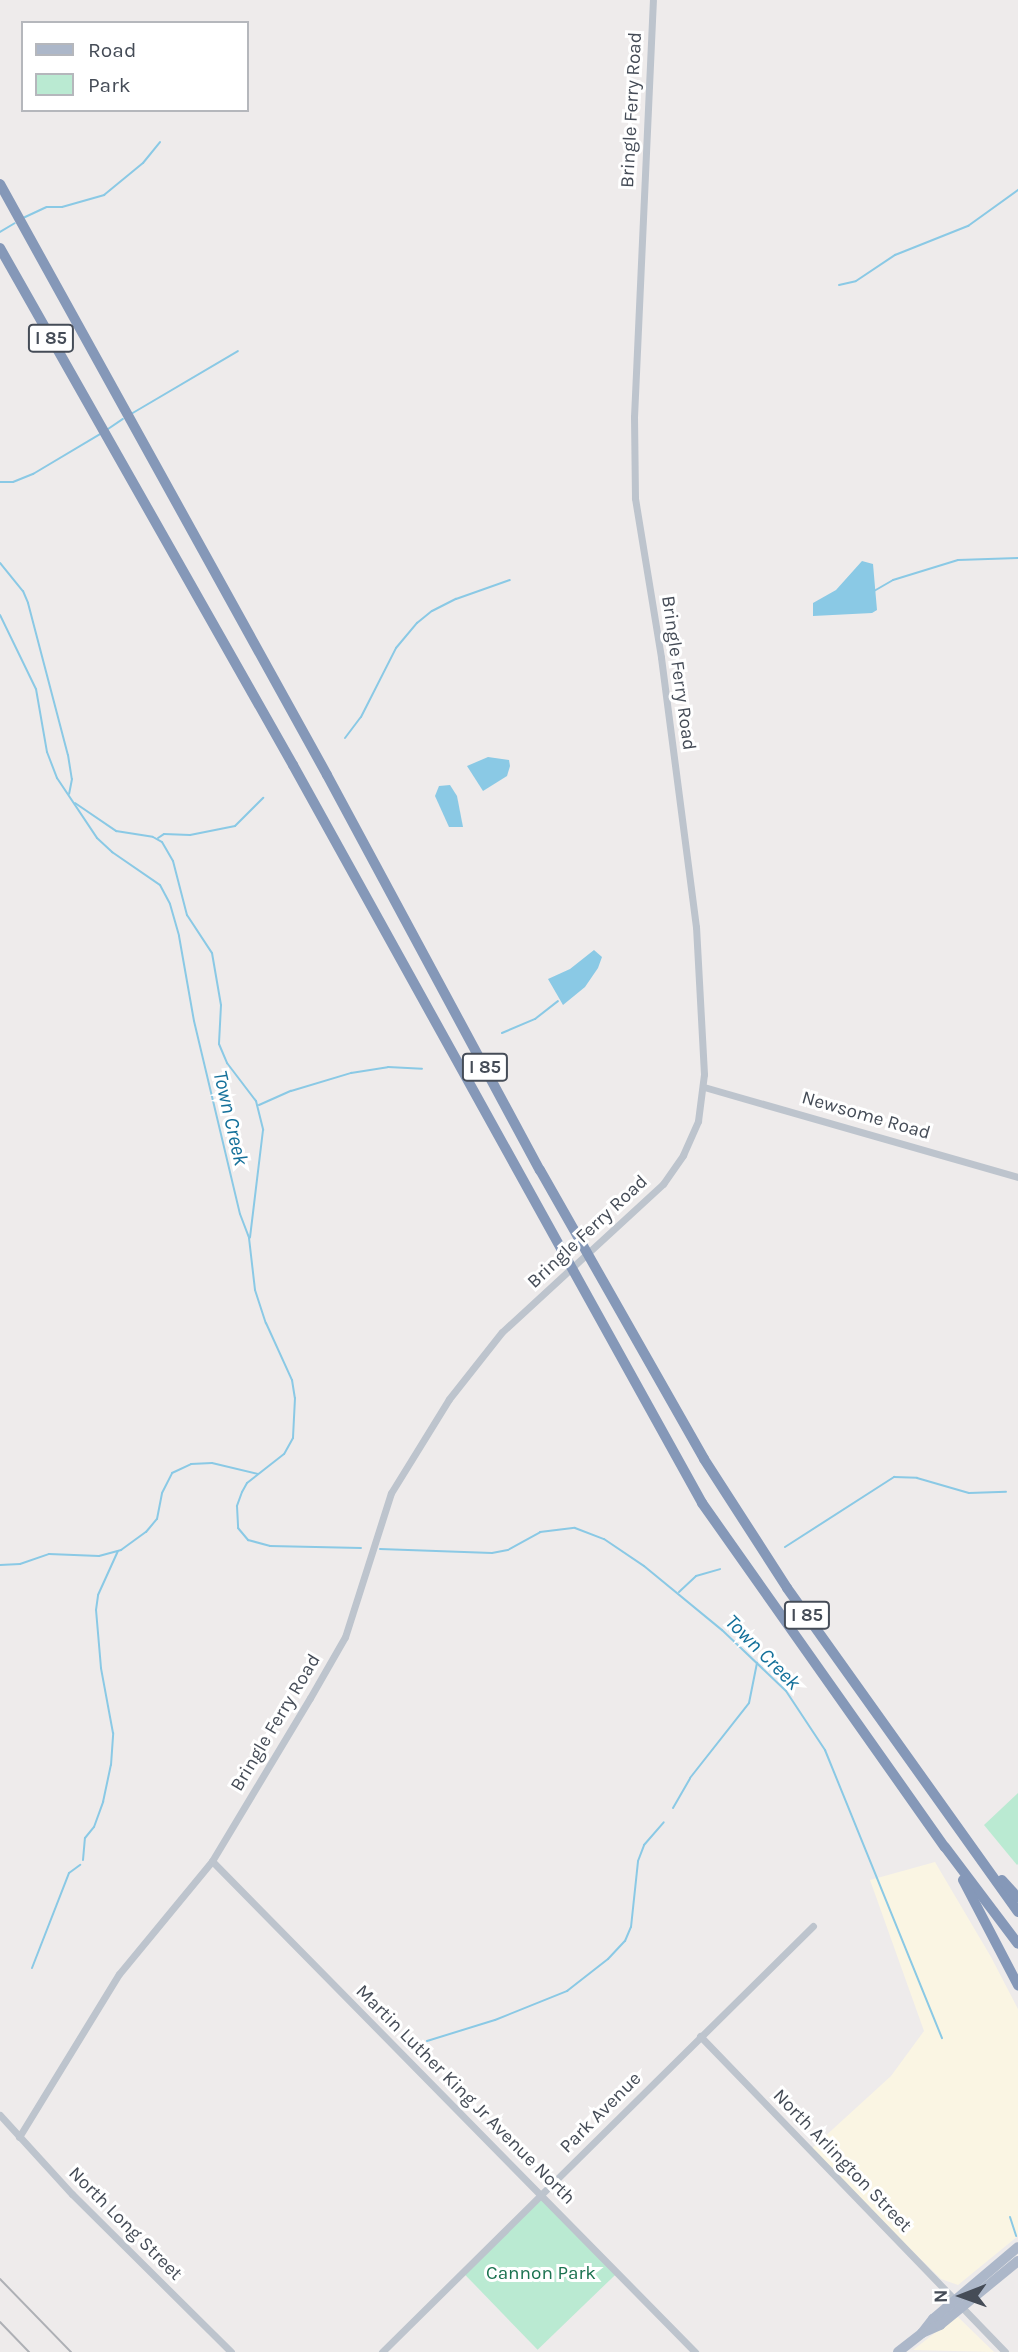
<!DOCTYPE html>
<html>
<head>
<meta charset="utf-8">
<style>
	body { margin:0 }
	#map { position:relative; width:1018px; height:2352px; overflow:hidden; background:#eeebeb; font-family:Karla,sans-serif }
	div>[style] { position:absolute }
	[style*='--x'] { left:calc(var(--x)*1px); top:calc(var(--y)*1px); width:calc(var(--w)*1px); rotate:calc(var(--a)*1deg) }
	.commercial>* { inset:0; background:#faf5e3 }
	.green>* { inset:0; background:#baead2; transform-origin:0 0 }
	.water>* { inset:0; background:#8ac9e5 }
	.stream>* { height:2px; margin:-1px; padding:0 1px; transform-origin:1px; border-radius:1px; background:#8ac9e5 }
	.tertiary>* { height:7px; margin:-3.5px; padding:0 3.5px; transform-origin:3.5px; border-radius:3.5px; background:#bdc4cd }
	.primary>* { height:10px; margin:-5px; padding:0 5px; transform-origin:5px; border-radius:5px; background:#acb7c9 }
	.motorway>* { height:10px; margin:-5px; padding:0 5px; transform-origin:5px; border-radius:5px; background:#8598b8 }
	.rail>* { height:2px; margin:-1px; padding:0 1px; transform-origin:1px; border-radius:1px; background:#aeb0b5 }
	span { translate:-50% -50%; white-space:nowrap; text-align:center; line-height:1.15; -webkit-text-stroke:6px #fff; paint-order:stroke }
	.shield-label span { padding:2px 5px; background:#fff; border:2px solid; border-radius:5px; -webkit-text-stroke-width:0 }
	.shield-label { font-size:18px; color:#454c57; font-weight:700 }
	.street-label { font-size:19px; color:#454c57 }
	.park-label { font-size:19px; color:#1b7250 }
	.water-label { font-size:21px; color:#14709a; font-style:italic }
	.legend { position:absolute; left:21px; top:21px; width:228px; height:91px; box-sizing:border-box; background:#fff; border:2px solid #b5b7bc; margin:0; padding:9px 12px; list-style:none; font-size:21px; color:#454c57 }
	.legend li { display:flex; align-items:center; gap:14px; height:35px }
	.legend b { width:35px; border:2px solid #b5b7bc }
	.north { position:absolute; left:927px; top:2261px; width:70px; height:70px; -webkit-text-stroke:5px #fff; paint-order:stroke; rotate:269deg; font-size:19px; font-weight:700; line-height:28px; text-align:center; color:#454c57 }
	.north::after { content:''; display:block; margin:auto; width:24px; height:32px; background:#454c57; clip-path:polygon(50% 0,100% 100%,50% 72%,0 100%) }
</style>
</head>
<body>
<div id="map">
	<div class="commercial">
		<div style="clip-path:polygon(935px 1862px,991px 1957px,1018px 2009px,1018px 2236px,958px 2285px,941px 2279px,810px 2150px,891px 2076px,924px 2031px,870px 1880px)"></div>
		<div style="clip-path:polygon(958px 2317px,994px 2352px,913px 2350px,954px 2318px)"></div>
	</div>
	<div class="green">
		<div style="clip-path:polygon(1018px 1793px,1018px 1864px,1017px 1865px,984px 1825px)"></div>
		<div style="left:541px;top:2195px;width:109px;height:110px;rotate:46deg"></div>
	</div>
	<div class="water">
		<div style="clip-path:polygon(862px 561px,873px 564px,877px 610px,872px 613px,813px 616px,813px 603px,836px 590px)"></div>
		<div style="clip-path:polygon(488px 757px,509px 760px,510px 766px,507px 776px,483px 791px,467px 766px)"></div>
		<div style="clip-path:polygon(450px 785px,457px 796px,463px 827px,449px 827px,435px 796px,439px 786px)"></div>
		<div style="clip-path:polygon(594px 950px,602px 957px,598px 968px,585px 987px,563px 1005px,548px 979px,570px 969px)"></div>
	</div>
	<div class="stream">
		<div style="--x:23;--y:218;--w:26;--a:-25"></div>
		<div style="--x:47;--y:207;--w:15;--a:0"></div>
		<div style="--x:62;--y:207;--w:44;--a:-15.9"></div>
		<div style="--x:104;--y:195;--w:50;--a:-39.4"></div>
		<div style="--x:143;--y:163;--w:27;--a:-51"></div>
		<div style="--x:0;--y:232;--w:17;--a:-31"></div>
		<div style="--x:839;--y:285;--w:17;--a:-13"></div>
		<div style="--x:856;--y:281;--w:47;--a:-33.7"></div>
		<div style="--x:895;--y:255;--w:79;--a:-21.7"></div>
		<div style="--x:968;--y:226;--w:62;--a:-35.8"></div>
		<div style="--x:131;--y:414;--w:124;--a:-30.5"></div>
		<div style="--x:108;--y:429;--w:18;--a:-34"></div>
		<div style="--x:0;--y:482;--w:13;--a:0"></div>
		<div style="--x:13;--y:482;--w:22;--a:-22"></div>
		<div style="--x:33;--y:474;--w:78;--a:-30.8"></div>
		<div style="--x:0;--y:563;--w:36;--a:51"></div>
		<div style="--x:23;--y:591;--w:13;--a:67"></div>
		<div style="--x:28;--y:603;--w:157;--a:75.3"></div>
		<div style="--x:68;--y:755;--w:24;--a:81"></div>
		<div style="--x:72;--y:779;--w:15;--a:101"></div>
		<div style="--x:874;--y:591;--w:22;--a:-30"></div>
		<div style="--x:893;--y:580;--w:68;--a:-17.1"></div>
		<div style="--x:958;--y:560;--w:60;--a:-1.9"></div>
		<div style="--x:0;--y:615;--w:82;--a:64.1"></div>
		<div style="--x:36;--y:689;--w:64;--a:80.1"></div>
		<div style="--x:47;--y:752;--w:28;--a:69"></div>
		<div style="--x:57;--y:778;--w:72;--a:56.3"></div>
		<div style="--x:97;--y:838;--w:21;--a:43"></div>
		<div style="--x:112;--y:852;--w:58;--a:34.5"></div>
		<div style="--x:160;--y:885;--w:21;--a:62"></div>
		<div style="--x:170;--y:904;--w:33;--a:74"></div>
		<div style="--x:179;--y:936;--w:86;--a:80"></div>
		<div style="--x:194;--y:1021;--w:198;--a:76.6"></div>
		<div style="--x:240;--y:1214;--w:26;--a:69"></div>
		<div style="--x:249;--y:1238;--w:52;--a:83.4"></div>
		<div style="--x:255;--y:1290;--w:35;--a:72"></div>
		<div style="--x:266;--y:1323;--w:63;--a:65.5"></div>
		<div style="--x:292;--y:1380;--w:18;--a:81"></div>
		<div style="--x:295;--y:1398;--w:40;--a:92.9"></div>
		<div style="--x:293;--y:1438;--w:18;--a:119"></div>
		<div style="--x:284;--y:1454;--w:47;--a:141.9"></div>
		<div style="--x:247;--y:1483;--w:10;--a:119"></div>
		<div style="--x:242;--y:1492;--w:15;--a:110"></div>
		<div style="--x:237;--y:1506;--w:22;--a:87"></div>
		<div style="--x:238;--y:1528;--w:16;--a:50"></div>
		<div style="--x:248;--y:1540;--w:23;--a:15"></div>
		<div style="--x:270;--y:1546;--w:91;--a:1.3"></div>
		<div style="--x:345;--y:738;--w:26;--a:-53"></div>
		<div style="--x:361;--y:717;--w:77;--a:-63.1"></div>
		<div style="--x:396;--y:648;--w:33;--a:-50"></div>
		<div style="--x:417;--y:623;--w:19;--a:-39"></div>
		<div style="--x:432;--y:611;--w:27;--a:-27"></div>
		<div style="--x:456;--y:599;--w:57;--a:-19.4"></div>
		<div style="--x:75;--y:803;--w:50;--a:34.3"></div>
		<div style="--x:116;--y:831;--w:37;--a:9"></div>
		<div style="--x:153;--y:837;--w:10;--a:29"></div>
		<div style="--x:162;--y:842;--w:22;--a:60"></div>
		<div style="--x:173;--y:861;--w:56;--a:75.5"></div>
		<div style="--x:187;--y:915;--w:45;--a:56.7"></div>
		<div style="--x:212;--y:953;--w:53;--a:80.2"></div>
		<div style="--x:221;--y:1005;--w:39;--a:93"></div>
		<div style="--x:219;--y:1044;--w:21;--a:67"></div>
		<div style="--x:227;--y:1063;--w:48;--a:52.7"></div>
		<div style="--x:256;--y:1101;--w:30;--a:76"></div>
		<div style="--x:263;--y:1130;--w:108;--a:96.9"></div>
		<div style="--x:158;--y:838;--w:7;--a:-34"></div>
		<div style="--x:164;--y:834;--w:26;--a:2"></div>
		<div style="--x:190;--y:835;--w:46;--a:-11.3"></div>
		<div style="--x:235;--y:826;--w:40;--a:-45"></div>
		<div style="--x:502;--y:1033;--w:36;--a:-23"></div>
		<div style="--x:535;--y:1019;--w:29;--a:-38"></div>
		<div style="--x:259;--y:1105;--w:35;--a:-24"></div>
		<div style="--x:291;--y:1091;--w:63;--a:-16.7"></div>
		<div style="--x:351;--y:1073;--w:37;--a:-9"></div>
		<div style="--x:388;--y:1067;--w:34;--a:3"></div>
		<div style="--x:785;--y:1547;--w:130;--a:-32.7"></div>
		<div style="--x:894;--y:1477;--w:23;--a:2"></div>
		<div style="--x:917;--y:1478;--w:54;--a:16.1"></div>
		<div style="--x:969;--y:1493;--w:37;--a:-2"></div>
		<div style="--x:380;--y:1549;--w:112;--a:2"></div>
		<div style="--x:492;--y:1553;--w:16;--a:-11"></div>
		<div style="--x:508;--y:1550;--w:37;--a:-29"></div>
		<div style="--x:540;--y:1532;--w:35;--a:-7"></div>
		<div style="--x:575;--y:1528;--w:31;--a:21"></div>
		<div style="--x:604;--y:1539;--w:48;--a:34"></div>
		<div style="--x:644;--y:1566;--w:101;--a:39.4"></div>
		<div style="--x:722;--y:1630;--w:88;--a:43.6"></div>
		<div style="--x:786;--y:1691;--w:71;--a:56.5"></div>
		<div style="--x:825;--y:1750;--w:311;--a:67.9"></div>
		<div style="--x:0;--y:1565;--w:20;--a:-3"></div>
		<div style="--x:20;--y:1564;--w:31;--a:-19"></div>
		<div style="--x:49;--y:1554;--w:50;--a:2.3"></div>
		<div style="--x:99;--y:1556;--w:23;--a:-15"></div>
		<div style="--x:121;--y:1550;--w:31;--a:-36"></div>
		<div style="--x:146;--y:1532;--w:17;--a:-50"></div>
		<div style="--x:157;--y:1519;--w:26;--a:-79"></div>
		<div style="--x:162;--y:1493;--w:22;--a:-63"></div>
		<div style="--x:172;--y:1473;--w:21;--a:-25"></div>
		<div style="--x:191;--y:1464;--w:21;--a:-3"></div>
		<div style="--x:212;--y:1463;--w:47;--a:13.4"></div>
		<div style="--x:679;--y:1592;--w:23;--a:-43"></div>
		<div style="--x:696;--y:1576;--w:25;--a:-16"></div>
		<div style="--x:673;--y:1808;--w:34;--a:-60"></div>
		<div style="--x:690;--y:1778;--w:95;--a:-51.8"></div>
		<div style="--x:749;--y:1703;--w:41;--a:-78.7"></div>
		<div style="--x:83;--y:1860;--w:22;--a:-85"></div>
		<div style="--x:85;--y:1838;--w:14;--a:-51"></div>
		<div style="--x:94;--y:1827;--w:27;--a:-70"></div>
		<div style="--x:103;--y:1802;--w:38;--a:-78"></div>
		<div style="--x:111;--y:1765;--w:32;--a:-86"></div>
		<div style="--x:113;--y:1733;--w:66;--a:-100.5"></div>
		<div style="--x:101;--y:1668;--w:58;--a:-94.9"></div>
		<div style="--x:96;--y:1610;--w:15;--a:-82"></div>
		<div style="--x:98;--y:1595;--w:48;--a:-65.6"></div>
		<div style="--x:32;--y:1968;--w:102;--a:-68.7"></div>
		<div style="--x:69;--y:1873;--w:14;--a:-36"></div>
		<div style="--x:427;--y:2041;--w:71;--a:-17.2"></div>
		<div style="--x:495;--y:2020;--w:78;--a:-21.9"></div>
		<div style="--x:567;--y:1991;--w:52;--a:-38"></div>
		<div style="--x:608;--y:1959;--w:25;--a:-47"></div>
		<div style="--x:625;--y:1941;--w:15;--a:-67"></div>
		<div style="--x:631;--y:1927;--w:66;--a:-83.9"></div>
		<div style="--x:638;--y:1861;--w:17;--a:-69"></div>
		<div style="--x:644;--y:1845;--w:30;--a:-49"></div>
		<div style="--x:1010;--y:2217;--w:20;--a:72"></div>
	</div>
	<div class="tertiary">
		<div style="--x:704;--y:1087;--w:327;--a:16"></div>
		<div style="--x:212;--y:1861;--w:689;--a:45.47"></div>
		<div style="--x:700;--y:2036;--w:439;--a:46"></div>
		<div style="--x:0;--y:2115;--w:107;--a:47.7"></div>
		<div style="--x:72;--y:2194;--w:224;--a:44.8"></div>
		<div style="--x:19;--y:2137;--w:191;--a:-58.5"></div>
		<div style="--x:119;--y:1974;--w:146;--a:-50.5"></div>
		<div style="--x:212;--y:1861;--w:190;--a:-59"></div>
		<div style="--x:310;--y:1698;--w:70;--a:-60.2"></div>
		<div style="--x:345;--y:1637;--w:151;--a:-72.3"></div>
		<div style="--x:391;--y:1493;--w:110;--a:-58.3"></div>
		<div style="--x:449;--y:1399;--w:85;--a:-51.7"></div>
		<div style="--x:502;--y:1332;--w:219;--a:-42.6"></div>
		<div style="--x:663;--y:1184;--w:35;--a:-55"></div>
		<div style="--x:683;--y:1155;--w:37;--a:-66"></div>
		<div style="--x:698;--y:1121;--w:47;--a:-82.7"></div>
		<div style="--x:704;--y:1074;--w:147;--a:-93.1"></div>
		<div style="--x:696;--y:927;--w:272;--a:-97.4"></div>
		<div style="--x:661;--y:657;--w:161;--a:-99.3"></div>
		<div style="--x:635;--y:498;--w:81;--a:-90.7"></div>
		<div style="--x:634;--y:417;--w:417;--a:-87.4"></div>
		<div style="--x:382;--y:2352;--w:606;--a:-44.67"></div>
	</div>
	<div class="primary">
		<div style="--x:922;--y:2333;--w:18;--a:-52"></div>
		<div style="--x:933;--y:2319;--w:111;--a:-40.3"></div>
		<div style="--x:898;--y:2352;--w:31;--a:-38"></div>
		<div style="--x:922;--y:2333;--w:20;--a:-24"></div>
		<div style="--x:940;--y:2325;--w:101;--a:-39.4"></div>
	</div>
	<div class="motorway">
		<div style="--x:0;--y:184;--w:675;--a:61.04"></div>
		<div style="--x:327;--y:775;--w:449;--a:61.7"></div>
		<div style="--x:540;--y:1170;--w:332;--a:60.4"></div>
		<div style="--x:704;--y:1459;--w:153;--a:57.2"></div>
		<div style="--x:787;--y:1588;--w:398;--a:54.5"></div>
		<div style="--x:0;--y:248;--w:594;--a:60.46"></div>
		<div style="--x:293;--y:765;--w:844;--a:61"></div>
		<div style="--x:702;--y:1503;--w:421;--a:54.8"></div>
		<div style="--x:945;--y:1847;--w:121;--a:53"></div>
		<div style="--x:963;--y:1880;--w:119;--a:62.4"></div>
		<div style="--x:1002;--y:1880;--w:24;--a:48"></div>
	</div>
	<div class="rail">
		<div style="--x:0;--y:2279;--w:102;--a:45.8"></div>
		<div style="--x:0;--y:2322;--w:42;--a:46"></div>
	</div>
	<div class="shield-label">
		<span style="left:51px;top:338px">I 85</span>
		<span style="left:485px;top:1067px">I 85</span>
		<span style="left:807px;top:1615px">I 85</span>
	</div>
	<div class="street-label">
		<span style="left:632px;top:110px;rotate:-87deg">Bringle Ferry Road</span>
		<span style="left:678px;top:673px;rotate:82deg">Bringle Ferry Road</span>
		<span style="left:866px;top:1116px;rotate:16deg">Newsome Road</span>
		<span style="left:588px;top:1232px;rotate:-43deg">Bringle Ferry Road</span>
		<span style="left:276px;top:1723px;rotate:-59deg">Bringle Ferry Road</span>
		<span style="left:465px;top:2095px;rotate:45deg">Martin Luther King Jr Avenue North</span>
		<span style="left:601px;top:2113px;rotate:-45deg">Park Avenue</span>
		<span style="left:842px;top:2161px;rotate:46deg">North Arlington Street</span>
		<span style="left:125px;top:2224px;rotate:45deg">North Long Street</span>
	</div>
	<div class="park-label">
		<span style="left:541px;top:2274px">Cannon Park</span>
	</div>
	<div class="water-label">
		<span style="left:231px;top:1118px;rotate:77deg">Town Creek</span>
		<span style="left:763px;top:1652px;rotate:45deg">Town Creek</span>
	</div>
	<ul class="legend">
	<li><b style="height:9px;background:#acb7c9"></b>Road</li>
	<li><b style="height:19px;background:#baead2"></b>Park</li>
	</ul>
	<div class="north">N</div>
</div>
</body>
</html>
